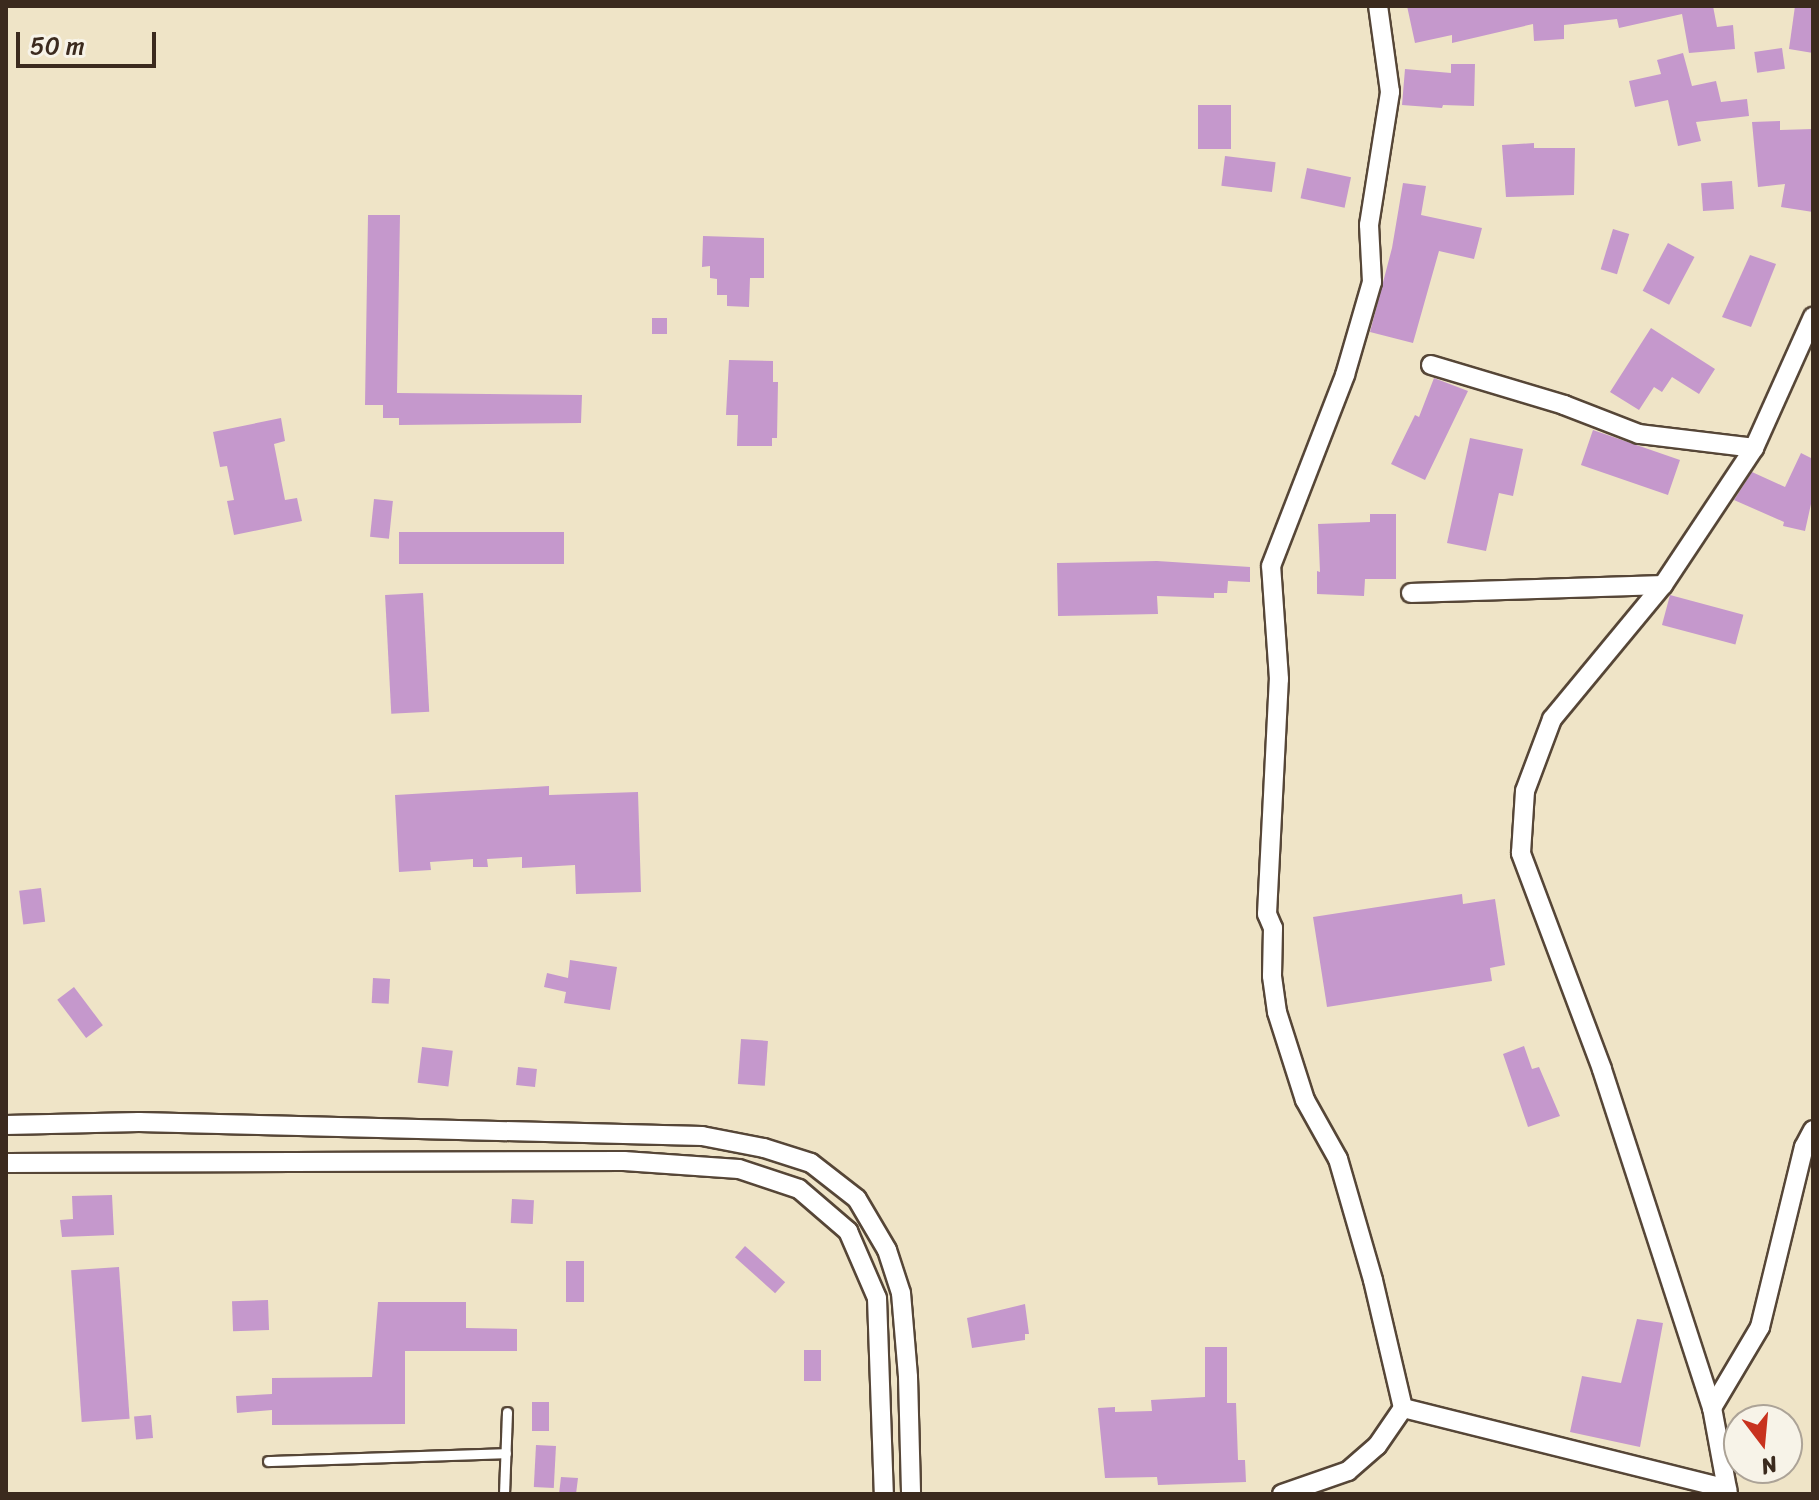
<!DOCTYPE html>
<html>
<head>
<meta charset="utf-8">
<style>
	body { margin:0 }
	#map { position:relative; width:1819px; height:1500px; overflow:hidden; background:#efe4c7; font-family:Sriracha,sans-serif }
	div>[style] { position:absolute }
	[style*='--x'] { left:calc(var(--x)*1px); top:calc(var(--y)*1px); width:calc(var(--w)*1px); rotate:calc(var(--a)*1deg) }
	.building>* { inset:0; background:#c598cc; transform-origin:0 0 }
	.roads { filter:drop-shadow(2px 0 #564637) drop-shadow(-2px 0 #564637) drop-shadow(0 2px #564637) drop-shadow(0 -2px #564637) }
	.service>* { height:9px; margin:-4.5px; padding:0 4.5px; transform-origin:4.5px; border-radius:4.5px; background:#fff }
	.minor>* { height:18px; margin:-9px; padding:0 9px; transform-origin:9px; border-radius:9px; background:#fff }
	span { translate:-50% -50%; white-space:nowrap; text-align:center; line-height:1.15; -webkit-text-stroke:6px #f7f3e8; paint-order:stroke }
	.frame { position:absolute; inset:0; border:8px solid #3b2a1e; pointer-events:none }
	.north { position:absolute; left:1723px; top:1404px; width:80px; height:80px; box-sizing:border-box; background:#f7f3e8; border:2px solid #aca397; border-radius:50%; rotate:164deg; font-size:22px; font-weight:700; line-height:32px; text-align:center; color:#3b2a1e }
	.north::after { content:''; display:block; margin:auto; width:28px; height:36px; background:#c8321e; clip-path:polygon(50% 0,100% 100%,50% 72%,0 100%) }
	.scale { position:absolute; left:16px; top:32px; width:140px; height:36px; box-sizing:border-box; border:4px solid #3b2a1e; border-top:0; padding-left:10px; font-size:24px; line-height:28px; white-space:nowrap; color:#3b2a1e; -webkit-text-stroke:6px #f7f3e8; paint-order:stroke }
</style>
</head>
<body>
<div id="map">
	<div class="building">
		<div style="clip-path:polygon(1407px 6px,1713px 6px,1717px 27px,1733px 25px,1735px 49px,1689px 53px,1682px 14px,1619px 28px,1617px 19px,1564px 25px,1564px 39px,1534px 41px,1533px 24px,1452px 43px,1452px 35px,1415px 43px)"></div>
		<div style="clip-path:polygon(1795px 6px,1813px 6px,1813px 53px,1789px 49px)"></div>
		<div style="left:1782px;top:48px;width:21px;height:28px;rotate:82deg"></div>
		<div style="clip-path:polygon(1683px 53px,1692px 86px,1716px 81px,1721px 102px,1747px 99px,1749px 116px,1696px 122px,1701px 141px,1678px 146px,1668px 100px,1635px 107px,1629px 81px,1661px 74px,1657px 60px)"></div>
		<div style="clip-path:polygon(1451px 64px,1475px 64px,1474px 106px,1443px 105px,1442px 108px,1402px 105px,1405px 69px,1451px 73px)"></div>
		<div style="left:1198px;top:105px;width:33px;height:44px"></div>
		<div style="clip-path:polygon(1780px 121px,1780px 130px,1813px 129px,1813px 212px,1781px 207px,1785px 184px,1758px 187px,1752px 122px)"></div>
		<div style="clip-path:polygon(1534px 143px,1534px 148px,1575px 148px,1574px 195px,1506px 197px,1502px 145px)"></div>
		<div style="left:1225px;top:156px;width:51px;height:30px;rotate:7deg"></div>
		<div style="left:1307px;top:168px;width:45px;height:31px;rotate:12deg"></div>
		<div style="left:1732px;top:181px;width:28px;height:31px;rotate:86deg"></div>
		<div style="clip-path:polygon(1403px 183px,1426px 186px,1421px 215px,1482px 228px,1474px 259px,1439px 251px,1413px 343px,1370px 332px,1392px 248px)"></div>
		<div style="clip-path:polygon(368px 215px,400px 215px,397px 393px,582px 395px,581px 423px,399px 425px,399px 418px,383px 418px,383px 405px,365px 405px)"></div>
		<div style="left:1613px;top:229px;width:17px;height:42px;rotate:17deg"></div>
		<div style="clip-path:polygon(703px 236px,764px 238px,764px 278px,750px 278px,749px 307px,727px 306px,727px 295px,717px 295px,717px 279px,710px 278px,710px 266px,702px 267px)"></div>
		<div style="left:1668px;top:243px;width:30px;height:54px;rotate:28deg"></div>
		<div style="clip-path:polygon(1750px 255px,1776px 264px,1751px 327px,1722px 317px)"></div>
		<div style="left:652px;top:318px;width:15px;height:16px"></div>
		<div style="clip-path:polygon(1651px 328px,1715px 369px,1699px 394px,1672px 377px,1662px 392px,1654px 387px,1639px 410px,1610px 392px)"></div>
		<div style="clip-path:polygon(729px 360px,773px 361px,773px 382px,778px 382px,777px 438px,772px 438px,772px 446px,737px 446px,738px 415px,726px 415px)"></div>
		<div style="clip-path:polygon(1434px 378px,1468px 391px,1425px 480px,1391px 464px,1415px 415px,1419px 417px)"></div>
		<div style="clip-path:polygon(281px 418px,285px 441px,274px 444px,285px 500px,297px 498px,302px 521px,234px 535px,227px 501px,234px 500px,227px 466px,220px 467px,213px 432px)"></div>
		<div style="left:1593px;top:430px;width:92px;height:37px;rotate:19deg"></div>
		<div style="clip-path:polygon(1470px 438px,1523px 449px,1513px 496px,1499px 493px,1486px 551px,1447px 543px)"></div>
		<div style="clip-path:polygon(1801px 453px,1813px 459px,1813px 495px,1805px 531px,1783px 526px,1784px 522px,1734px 500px,1752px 472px,1785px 487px)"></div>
		<div style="left:374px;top:499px;width:19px;height:38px;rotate:6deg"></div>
		<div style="clip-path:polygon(1370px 514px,1396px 514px,1396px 579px,1365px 579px,1364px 596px,1317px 594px,1317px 571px,1320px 572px,1318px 524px,1370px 522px)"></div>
		<div style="left:564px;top:532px;width:32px;height:165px;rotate:90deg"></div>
		<div style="clip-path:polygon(1157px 561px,1250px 567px,1250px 582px,1228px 581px,1227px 593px,1214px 593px,1214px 598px,1157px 596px,1158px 614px,1058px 616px,1057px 563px)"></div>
		<div style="left:423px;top:593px;width:119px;height:38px;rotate:87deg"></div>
		<div style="left:1670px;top:595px;width:76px;height:31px;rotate:15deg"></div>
		<div style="clip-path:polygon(549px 786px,549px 795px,638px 792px,641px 892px,576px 894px,575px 865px,522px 868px,522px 857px,487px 859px,488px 867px,473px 867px,473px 859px,430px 862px,431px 870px,399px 872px,395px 795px)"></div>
		<div style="left:41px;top:888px;width:34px;height:22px;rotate:83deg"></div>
		<div style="clip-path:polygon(1462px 894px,1463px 904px,1495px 899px,1505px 965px,1490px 968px,1492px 981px,1327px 1007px,1313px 917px)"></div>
		<div style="clip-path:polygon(570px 960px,617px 967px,610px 1010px,564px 1003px,566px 992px,544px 987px,547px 973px,568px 978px)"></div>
		<div style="left:373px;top:978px;width:17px;height:25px;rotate:3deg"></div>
		<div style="left:74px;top:987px;width:48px;height:21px;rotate:53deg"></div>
		<div style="left:741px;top:1039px;width:27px;height:45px;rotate:4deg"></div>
		<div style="clip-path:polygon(1524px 1046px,1532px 1069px,1539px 1067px,1560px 1116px,1528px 1127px,1503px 1054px)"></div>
		<div style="left:422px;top:1047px;width:31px;height:36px;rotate:7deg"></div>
		<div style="left:518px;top:1067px;width:19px;height:18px;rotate:6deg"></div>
		<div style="clip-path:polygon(112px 1195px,114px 1235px,62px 1237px,60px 1220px,73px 1219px,72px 1196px)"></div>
		<div style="left:512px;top:1199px;width:22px;height:24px;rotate:3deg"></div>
		<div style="left:745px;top:1246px;width:54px;height:15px;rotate:42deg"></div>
		<div style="left:566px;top:1261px;width:18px;height:41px"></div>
		<div style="left:119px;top:1267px;width:152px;height:48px;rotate:86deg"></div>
		<div style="left:268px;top:1300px;width:30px;height:36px;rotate:88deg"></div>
		<div style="clip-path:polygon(378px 1302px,466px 1302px,466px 1328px,517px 1329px,517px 1351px,405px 1351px,405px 1424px,272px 1425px,272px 1410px,237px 1413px,236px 1396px,272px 1394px,272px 1378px,372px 1377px)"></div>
		<div style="clip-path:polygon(1025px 1304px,1029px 1334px,1025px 1334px,1025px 1340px,972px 1348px,967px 1318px)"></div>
		<div style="clip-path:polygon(1637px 1319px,1663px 1323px,1640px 1447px,1570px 1432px,1582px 1376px,1621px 1383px)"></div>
		<div style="clip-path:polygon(1205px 1347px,1227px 1347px,1227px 1403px,1236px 1403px,1238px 1460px,1245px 1460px,1246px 1482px,1158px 1485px,1157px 1477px,1105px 1478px,1098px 1408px,1115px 1407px,1115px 1412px,1152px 1411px,1151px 1400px,1205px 1397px)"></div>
		<div style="left:804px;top:1350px;width:17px;height:31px"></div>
		<div style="left:532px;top:1402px;width:17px;height:29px"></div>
		<div style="left:151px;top:1415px;width:23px;height:17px;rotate:85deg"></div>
		<div style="left:536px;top:1445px;width:20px;height:42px;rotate:3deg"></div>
		<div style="clip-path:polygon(561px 1477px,578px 1478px,576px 1494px,559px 1494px)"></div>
	</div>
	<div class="roads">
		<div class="service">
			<div style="--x:268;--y:1461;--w:238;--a:-1.9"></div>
			<div style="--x:504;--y:1494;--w:82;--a:-87.9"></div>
		</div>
		<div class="minor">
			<div style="--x:1431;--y:365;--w:139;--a:16.7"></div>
			<div style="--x:1564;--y:405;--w:80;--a:21.1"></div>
			<div style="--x:1639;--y:434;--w:116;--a:6.9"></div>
			<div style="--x:1411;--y:593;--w:252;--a:-1.8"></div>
			<div style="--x:6;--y:1125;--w:133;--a:-1.3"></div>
			<div style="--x:139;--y:1122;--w:563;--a:1.42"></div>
			<div style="--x:702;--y:1136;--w:63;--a:11"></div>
			<div style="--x:764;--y:1148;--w:49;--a:17.7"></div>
			<div style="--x:811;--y:1163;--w:58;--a:38"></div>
			<div style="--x:857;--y:1199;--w:59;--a:59.5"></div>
			<div style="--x:887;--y:1250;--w:45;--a:72"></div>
			<div style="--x:901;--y:1293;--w:84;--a:85.2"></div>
			<div style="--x:908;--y:1377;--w:117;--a:88.5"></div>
			<div style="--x:6;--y:1163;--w:618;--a:-0.19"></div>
			<div style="--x:624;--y:1161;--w:115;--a:4"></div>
			<div style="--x:739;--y:1169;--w:63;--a:18.4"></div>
			<div style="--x:799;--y:1189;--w:65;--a:40.6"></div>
			<div style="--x:848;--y:1231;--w:73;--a:66.6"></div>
			<div style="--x:877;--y:1298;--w:196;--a:88"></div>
			<div style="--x:1403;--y:1408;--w:334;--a:14"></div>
			<div style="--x:1712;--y:1408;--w:94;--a:-59.3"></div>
			<div style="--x:1760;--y:1327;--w:185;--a:-76.3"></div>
			<div style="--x:1804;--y:1147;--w:19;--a:-62"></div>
			<div style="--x:1282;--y:1494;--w:70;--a:-19.2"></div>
			<div style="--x:1348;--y:1471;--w:38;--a:-41"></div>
			<div style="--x:1377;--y:1446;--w:46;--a:-55.6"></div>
			<div style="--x:1403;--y:1408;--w:131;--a:-103.2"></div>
			<div style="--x:1373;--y:1280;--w:126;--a:-106.1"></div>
			<div style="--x:1338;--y:1159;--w:68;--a:-119.2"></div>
			<div style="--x:1305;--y:1100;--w:92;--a:-107.7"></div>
			<div style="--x:1277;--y:1012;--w:36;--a:-98"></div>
			<div style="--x:1272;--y:976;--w:48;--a:-88.8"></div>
			<div style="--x:1273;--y:928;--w:15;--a:-113"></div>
			<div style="--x:1267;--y:914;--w:235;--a:-87.1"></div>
			<div style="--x:1279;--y:679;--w:113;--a:-94"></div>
			<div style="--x:1271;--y:566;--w:205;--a:-68.8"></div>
			<div style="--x:1345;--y:375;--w:97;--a:-73.8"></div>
			<div style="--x:1372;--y:282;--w:57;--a:-93"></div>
			<div style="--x:1369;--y:225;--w:135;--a:-81"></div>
			<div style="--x:1390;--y:92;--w:87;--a:-97.9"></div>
			<div style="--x:1728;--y:1494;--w:87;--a:-100.5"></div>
			<div style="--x:1712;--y:1408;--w:356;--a:-108"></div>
			<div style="--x:1602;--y:1069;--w:231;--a:-110.6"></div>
			<div style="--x:1521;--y:853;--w:62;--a:-86.3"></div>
			<div style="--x:1525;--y:791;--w:77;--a:-69.4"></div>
			<div style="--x:1552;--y:719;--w:174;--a:-50.4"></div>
			<div style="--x:1663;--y:585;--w:164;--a:-56.4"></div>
			<div style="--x:1754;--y:448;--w:144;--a:-65.8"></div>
		</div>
	</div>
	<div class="frame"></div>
	<div class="north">N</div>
	<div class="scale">50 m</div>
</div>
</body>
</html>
